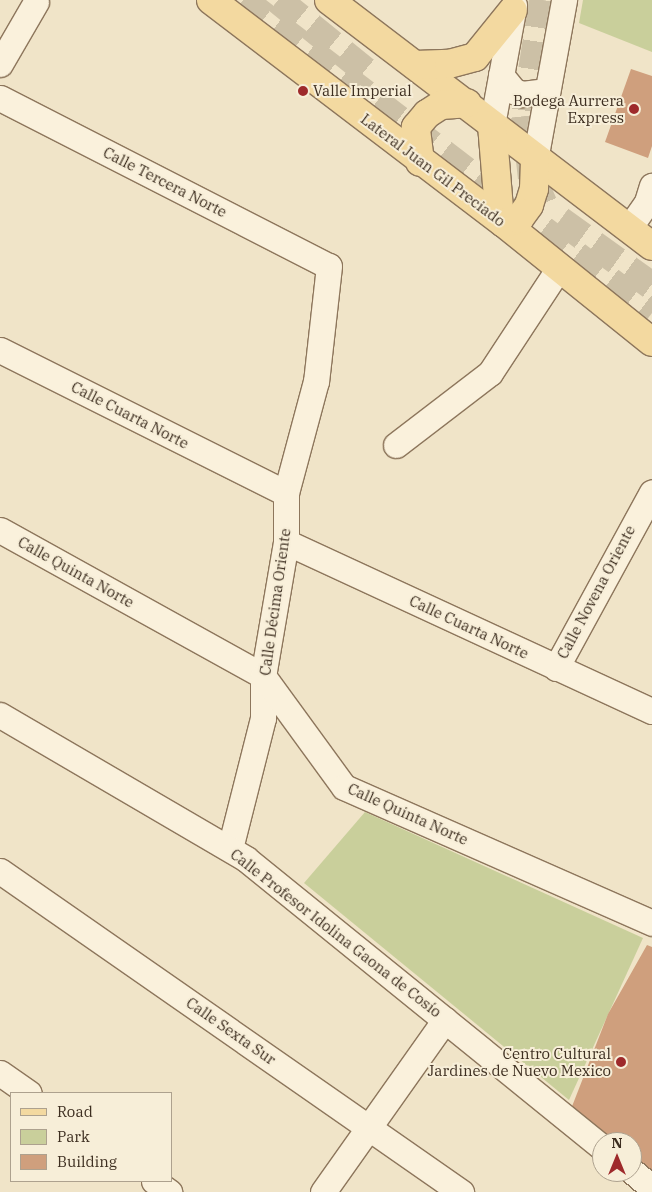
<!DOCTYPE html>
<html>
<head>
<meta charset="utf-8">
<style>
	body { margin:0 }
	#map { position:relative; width:652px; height:1192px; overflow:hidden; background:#f0e4c8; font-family:"IBM Plex Serif",serif }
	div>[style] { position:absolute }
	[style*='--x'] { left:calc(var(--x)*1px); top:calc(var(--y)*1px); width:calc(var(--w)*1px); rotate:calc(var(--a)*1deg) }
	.green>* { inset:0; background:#c9cf9b }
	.building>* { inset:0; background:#cf9f7d }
	.major-tunnel>* { height:28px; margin-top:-14px; transform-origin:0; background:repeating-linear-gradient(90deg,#ccc0a6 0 28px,transparent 0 42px) }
	.roads { filter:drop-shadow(1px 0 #8d765c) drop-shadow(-1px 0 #8d765c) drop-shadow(0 1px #8d765c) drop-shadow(0 -1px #8d765c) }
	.minor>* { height:25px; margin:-12.5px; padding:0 12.5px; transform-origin:12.5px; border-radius:12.5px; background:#faf1dc }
	.major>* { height:28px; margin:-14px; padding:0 14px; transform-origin:14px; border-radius:14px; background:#f3d9a0 }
	.dots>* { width:14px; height:14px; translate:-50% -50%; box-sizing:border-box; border:2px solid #f7eed8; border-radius:50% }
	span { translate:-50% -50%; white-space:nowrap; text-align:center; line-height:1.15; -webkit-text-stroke:4px #f7eed8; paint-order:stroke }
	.poi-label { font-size:15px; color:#3d2e20 }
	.left { translate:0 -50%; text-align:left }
	.right { translate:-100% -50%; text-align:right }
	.street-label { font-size:15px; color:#3d2e20 }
	.legend { position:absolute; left:10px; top:1092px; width:162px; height:90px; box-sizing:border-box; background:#f7eed8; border:1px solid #ada18e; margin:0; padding:6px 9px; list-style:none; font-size:15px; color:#3d2e20 }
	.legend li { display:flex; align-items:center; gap:10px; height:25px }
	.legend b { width:25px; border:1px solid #ada18e }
	.north { position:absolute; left:592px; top:1132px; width:50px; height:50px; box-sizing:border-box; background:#f7eed8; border:1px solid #ada18e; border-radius:50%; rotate:0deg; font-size:14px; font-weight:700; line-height:20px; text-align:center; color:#3d2e20 }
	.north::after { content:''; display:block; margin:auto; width:18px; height:22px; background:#9e2a2b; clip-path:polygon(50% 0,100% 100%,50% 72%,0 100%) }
</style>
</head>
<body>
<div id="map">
	<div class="green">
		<div style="clip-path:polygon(583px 0,652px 0,652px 52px,579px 23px)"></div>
		<div style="clip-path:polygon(365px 812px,643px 938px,569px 1100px,304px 883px)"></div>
	</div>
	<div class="building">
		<div style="clip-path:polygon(631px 69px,652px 76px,652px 146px,648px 158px,605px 142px)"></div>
		<div style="clip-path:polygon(647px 945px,652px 947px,652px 1174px,632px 1158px,632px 1142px,612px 1142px,571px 1109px,608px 1014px)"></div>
	</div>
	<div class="major-tunnel">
		<div style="--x:243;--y:0;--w:515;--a:37.43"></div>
		<div style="--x:278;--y:0;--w:122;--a:39"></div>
		<div style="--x:543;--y:0;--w:117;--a:98.8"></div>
		<div style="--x:525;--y:116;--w:62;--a:83.6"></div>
		<div style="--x:532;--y:178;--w:36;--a:66"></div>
		<div style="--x:560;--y:220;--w:113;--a:35.7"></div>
	</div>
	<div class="roads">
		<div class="minor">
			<div style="--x:0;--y:64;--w:72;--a:-59.9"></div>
			<div style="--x:501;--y:75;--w:21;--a:51"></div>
			<div style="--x:514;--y:91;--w:9;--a:21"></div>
			<div style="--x:522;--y:94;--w:25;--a:-7"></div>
			<div style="--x:0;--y:98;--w:369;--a:27.1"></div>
			<div style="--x:329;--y:266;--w:116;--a:96.4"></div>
			<div style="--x:316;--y:381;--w:116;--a:105"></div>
			<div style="--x:286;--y:493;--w:49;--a:90"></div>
			<div style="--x:286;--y:542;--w:136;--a:99.7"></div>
			<div style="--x:263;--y:676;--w:42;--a:90"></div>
			<div style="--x:263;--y:718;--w:134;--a:104.2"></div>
			<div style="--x:492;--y:125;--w:122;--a:-79.6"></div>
			<div style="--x:535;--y:160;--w:163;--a:-79.7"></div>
			<div style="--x:629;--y:228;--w:32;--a:-55"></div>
			<div style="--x:647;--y:202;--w:17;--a:-73"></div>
			<div style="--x:0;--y:350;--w:320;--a:26.6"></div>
			<div style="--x:396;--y:445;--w:118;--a:-37.5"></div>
			<div style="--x:490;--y:373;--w:126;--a:-56.7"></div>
			<div style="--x:0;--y:530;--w:301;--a:29"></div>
			<div style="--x:263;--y:676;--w:137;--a:53.9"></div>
			<div style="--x:344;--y:787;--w:337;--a:23.8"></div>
			<div style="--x:286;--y:542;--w:403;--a:24.8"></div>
			<div style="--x:556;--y:668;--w:200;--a:-61.4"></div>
			<div style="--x:0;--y:715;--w:285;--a:30.3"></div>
			<div style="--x:246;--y:859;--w:458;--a:39"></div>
			<div style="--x:0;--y:871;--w:562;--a:34.85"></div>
			<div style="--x:0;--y:1073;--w:35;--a:35"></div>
			<div style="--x:632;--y:1171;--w:26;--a:40"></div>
			<div style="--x:154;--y:1181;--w:19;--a:36"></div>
			<div style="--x:323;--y:1192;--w:211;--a:-54.7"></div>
		</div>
		<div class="major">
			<div style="--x:211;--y:0;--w:368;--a:37.3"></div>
			<div style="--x:504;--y:223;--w:190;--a:38.8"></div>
			<div style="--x:329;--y:0;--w:406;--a:37.3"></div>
			<div style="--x:415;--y:65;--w:34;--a:-2"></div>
			<div style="--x:449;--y:64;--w:27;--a:-15"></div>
			<div style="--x:475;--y:57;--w:60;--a:-51"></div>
			<div style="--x:492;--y:125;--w:95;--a:85.2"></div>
			<div style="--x:420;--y:162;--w:35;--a:-97"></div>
			<div style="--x:416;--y:127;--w:17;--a:-50"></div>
			<div style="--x:427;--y:114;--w:17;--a:-33"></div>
			<div style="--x:441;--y:105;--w:26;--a:-4"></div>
			<div style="--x:504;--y:223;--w:16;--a:-15"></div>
			<div style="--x:519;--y:219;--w:17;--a:-54"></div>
			<div style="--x:529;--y:205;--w:17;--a:-73"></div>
			<div style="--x:534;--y:189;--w:29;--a:-88"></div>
		</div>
	</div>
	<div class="dots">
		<div style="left:303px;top:91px;background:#9e2a2b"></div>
		<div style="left:634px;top:109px;background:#9e2a2b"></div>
		<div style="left:621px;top:1062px;background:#9e2a2b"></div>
	</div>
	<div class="poi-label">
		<span class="left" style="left:313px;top:91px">Valle Imperial</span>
		<span class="right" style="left:624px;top:109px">Bodega Aurrera<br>Express</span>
		<span class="right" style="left:611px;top:1062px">Centro Cultural<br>Jardines de Nuevo Mexico</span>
	</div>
	<div class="street-label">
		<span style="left:433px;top:170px;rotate:37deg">Lateral Juan Gil Preciado</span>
		<span style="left:165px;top:182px;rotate:27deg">Calle Tercera Norte</span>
		<span style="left:130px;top:415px;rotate:27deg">Calle Cuarta Norte</span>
		<span style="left:76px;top:572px;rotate:29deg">Calle Quinta Norte</span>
		<span style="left:596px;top:592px;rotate:-62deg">Calle Novena Oriente</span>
		<span style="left:275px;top:602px;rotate:-82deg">Calle Décima Oriente</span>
		<span style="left:469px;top:627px;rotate:25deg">Calle Cuarta Norte</span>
		<span style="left:408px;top:814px;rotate:24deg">Calle Quinta Norte</span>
		<span style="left:336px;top:933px;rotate:38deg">Calle Profesor Idolina Gaona de Cosío</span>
		<span style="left:231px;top:1031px;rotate:35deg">Calle Sexta Sur</span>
	</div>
	<ul class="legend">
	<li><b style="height:6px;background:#f3d9a0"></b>Road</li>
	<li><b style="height:14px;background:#c9cf9b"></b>Park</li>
	<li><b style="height:14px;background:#cf9f7d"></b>Building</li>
	</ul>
	<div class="north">N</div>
</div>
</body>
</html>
